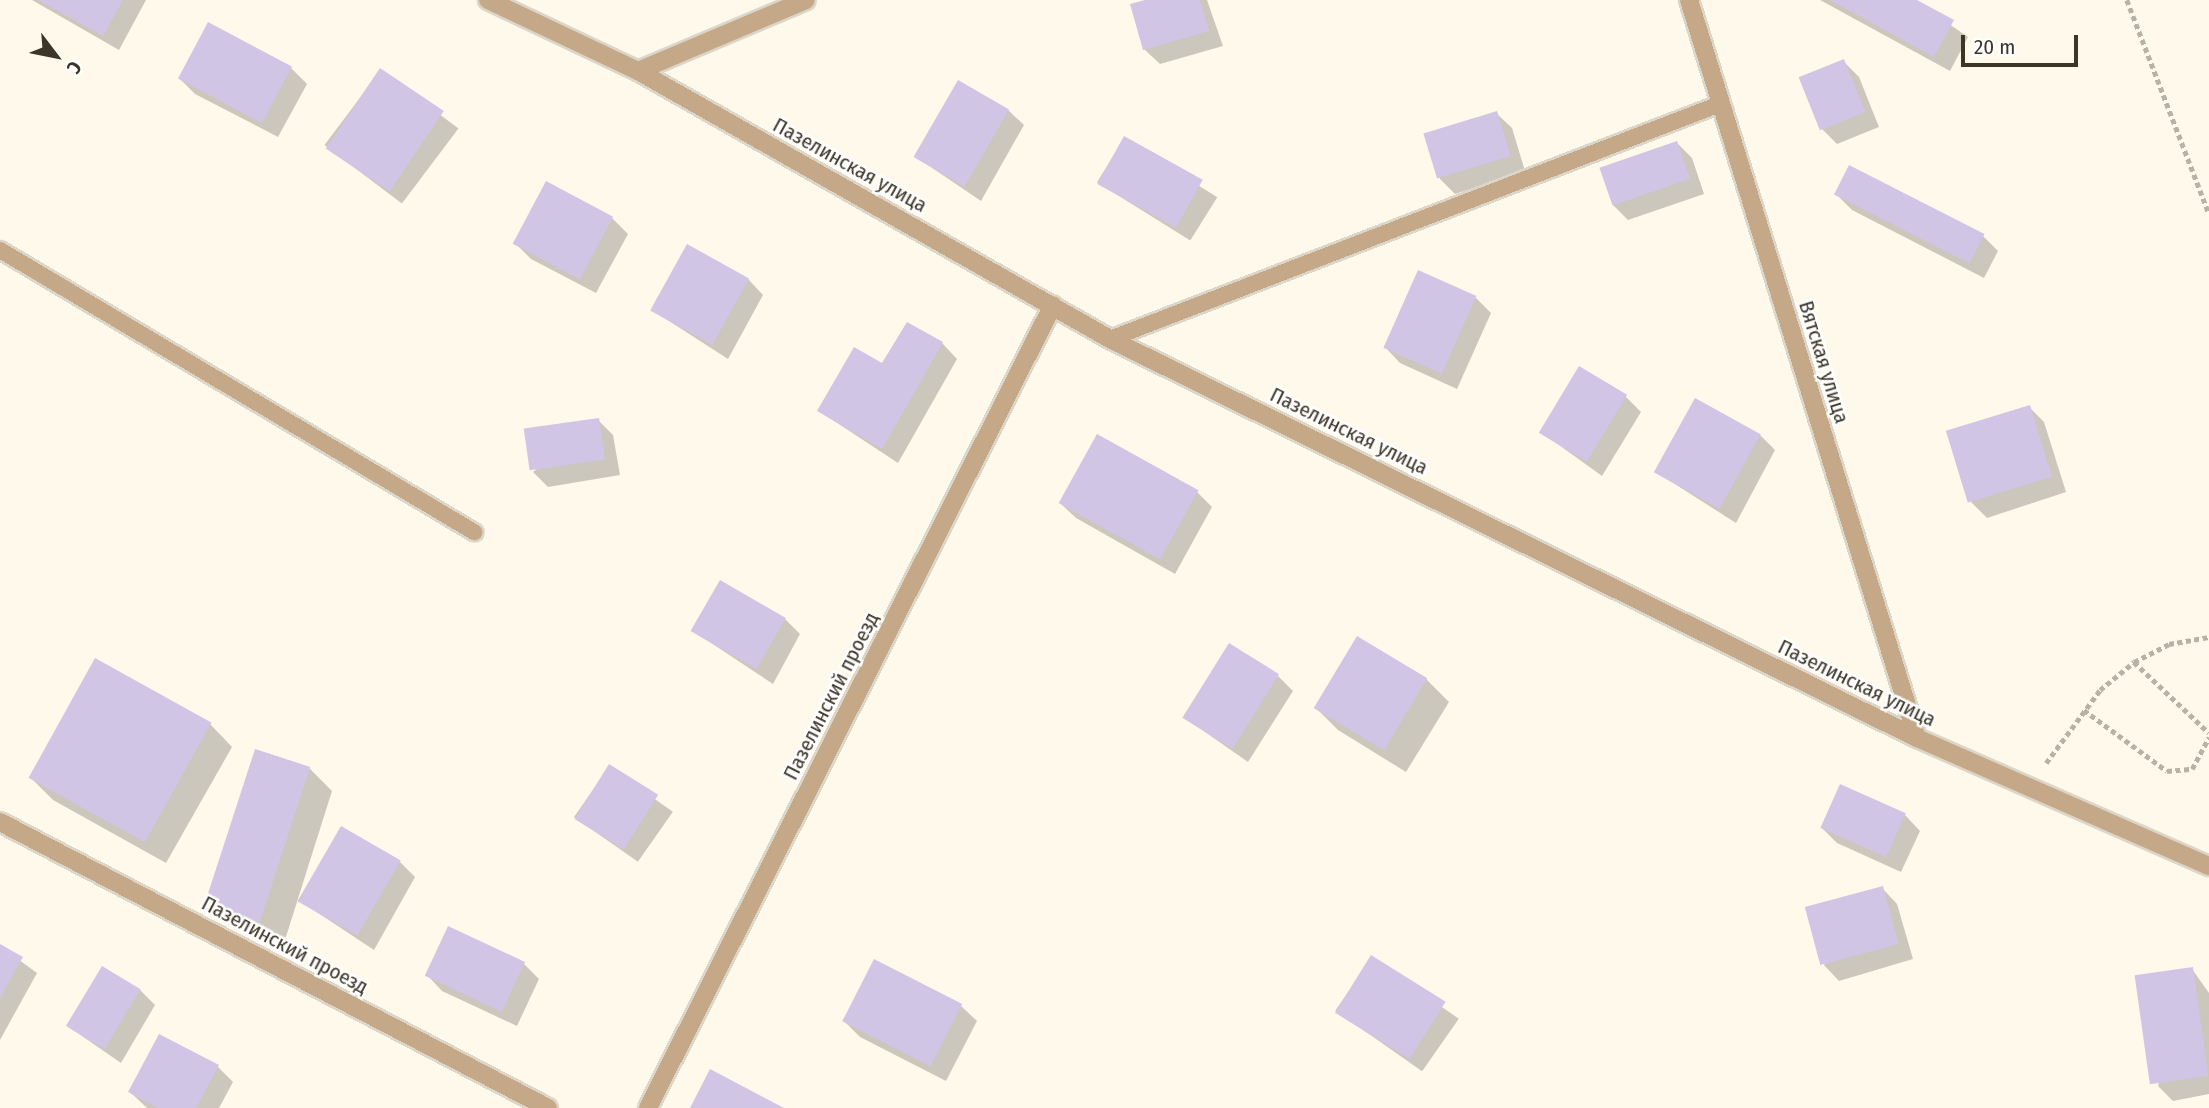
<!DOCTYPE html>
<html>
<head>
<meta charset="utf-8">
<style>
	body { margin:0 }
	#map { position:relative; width:2209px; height:1108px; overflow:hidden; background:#fef9eb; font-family:"Fira Sans Condensed",sans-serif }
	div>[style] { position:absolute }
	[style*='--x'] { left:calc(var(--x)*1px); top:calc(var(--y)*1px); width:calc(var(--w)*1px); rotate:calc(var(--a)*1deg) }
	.shadow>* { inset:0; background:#0003; transform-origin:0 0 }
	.building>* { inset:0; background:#d1c5e6; transform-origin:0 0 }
	.path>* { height:4.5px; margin-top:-2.25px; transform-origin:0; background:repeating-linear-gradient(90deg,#b7b2a4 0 5px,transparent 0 8.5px) }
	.roads { filter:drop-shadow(2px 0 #dbd6c8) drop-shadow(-2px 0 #dbd6c8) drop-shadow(0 2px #dbd6c8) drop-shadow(0 -2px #dbd6c8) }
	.lane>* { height:16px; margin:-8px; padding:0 8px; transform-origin:8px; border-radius:8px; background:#c4a887 }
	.street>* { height:18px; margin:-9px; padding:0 9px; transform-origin:9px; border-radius:9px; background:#c4a887 }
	span { translate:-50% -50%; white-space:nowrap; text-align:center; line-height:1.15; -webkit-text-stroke:5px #fff; paint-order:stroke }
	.street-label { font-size:21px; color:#3c3629 }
	.north { position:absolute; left:21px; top:21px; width:70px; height:70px; -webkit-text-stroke:5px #fff; paint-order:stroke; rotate:122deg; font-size:19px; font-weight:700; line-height:28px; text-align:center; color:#3c3629 }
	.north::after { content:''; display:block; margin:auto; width:24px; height:32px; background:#3c3629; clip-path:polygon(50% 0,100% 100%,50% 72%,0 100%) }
	.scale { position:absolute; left:1961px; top:35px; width:117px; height:32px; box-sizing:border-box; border:4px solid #3c3629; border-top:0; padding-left:9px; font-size:21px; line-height:24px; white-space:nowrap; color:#3c3629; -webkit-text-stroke:5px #fff; paint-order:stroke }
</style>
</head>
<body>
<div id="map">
	<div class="shadow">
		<div style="clip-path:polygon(32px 0,146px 0,119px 50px)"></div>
		<div style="clip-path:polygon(1151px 0,1207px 0,1223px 46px,1160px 64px,1144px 49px)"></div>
		<div style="clip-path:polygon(1820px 0,1914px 0,1968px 37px,1950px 71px)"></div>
		<div style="clip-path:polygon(1843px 61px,1859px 77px,1879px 127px,1837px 144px,1822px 129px)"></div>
		<div style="clip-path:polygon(291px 68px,307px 84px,278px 137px,195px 94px,180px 79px)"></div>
		<div style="left:381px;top:70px;width:97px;height:94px;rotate:37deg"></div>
		<div style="clip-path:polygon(1008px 110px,1024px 125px,981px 201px,916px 157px)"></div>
		<div style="clip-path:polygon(1496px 113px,1512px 128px,1525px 171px,1455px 194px,1440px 179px,1426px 136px)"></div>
		<div style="left:1124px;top:139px;width:110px;height:51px;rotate:32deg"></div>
		<div style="clip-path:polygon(1677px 143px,1692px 158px,1704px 194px,1628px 220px,1613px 205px)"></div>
		<div style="clip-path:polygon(1837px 195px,1983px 236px,1998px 251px,1984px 278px,1852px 210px)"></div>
		<div style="clip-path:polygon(612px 218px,628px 234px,596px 293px,531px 259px,515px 243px)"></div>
		<div style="clip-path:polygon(748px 279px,763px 295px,728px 359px,652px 310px)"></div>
		<div style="clip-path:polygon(1476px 298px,1491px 313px,1457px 389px,1400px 363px,1385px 347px)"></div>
		<div style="clip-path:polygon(942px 343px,957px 359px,898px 463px,819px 411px,883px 366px)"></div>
		<div style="clip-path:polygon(1626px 397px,1641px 412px,1602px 476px,1541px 432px)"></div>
		<div style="clip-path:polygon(2029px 407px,2044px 422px,2066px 492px,1987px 518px,1971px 502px)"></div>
		<div style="clip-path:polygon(598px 420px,613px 435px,620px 475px,548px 487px,533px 472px)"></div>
		<div style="clip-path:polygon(1760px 435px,1775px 450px,1736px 523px,1656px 472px)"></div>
		<div style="clip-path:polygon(1197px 492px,1212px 507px,1175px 574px,1076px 518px,1060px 503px)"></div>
		<div style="clip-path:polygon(785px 619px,800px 634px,773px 684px,693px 631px)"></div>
		<div style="clip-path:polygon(1358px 638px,1426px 679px,1449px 702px,1406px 772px,1338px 730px,1316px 708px)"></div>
		<div style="clip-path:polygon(1278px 676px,1293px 691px,1248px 762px,1185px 718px)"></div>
		<div style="clip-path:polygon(210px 724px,232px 747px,166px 863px,53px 800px,30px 777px)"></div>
		<div style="left:609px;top:767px;width:78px;height:61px;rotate:35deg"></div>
		<div style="clip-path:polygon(309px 768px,332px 791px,284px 943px,231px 926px,208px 904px)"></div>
		<div style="clip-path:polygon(1905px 815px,1920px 831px,1901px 872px,1837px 843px,1822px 828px)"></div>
		<div style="clip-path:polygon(400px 862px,415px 877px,374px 950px,300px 901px)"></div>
		<div style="clip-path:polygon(1882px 888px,1897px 904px,1913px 959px,1839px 981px,1824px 965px)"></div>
		<div style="clip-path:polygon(0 946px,37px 973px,0 1040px)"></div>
		<div style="left:1372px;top:958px;width:106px;height:64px;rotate:35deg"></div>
		<div style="clip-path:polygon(875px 962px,961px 1006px,977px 1021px,946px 1081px,860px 1037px,845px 1022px)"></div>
		<div style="clip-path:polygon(524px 964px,539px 979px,517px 1026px,442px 991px,427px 975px)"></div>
		<div style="clip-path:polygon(2192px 969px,2209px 993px,2209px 1094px,2173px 1101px,2158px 1086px)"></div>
		<div style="clip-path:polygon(140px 990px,155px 1005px,121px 1063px,69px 1027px)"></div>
		<div style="clip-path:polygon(218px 1067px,233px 1082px,219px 1108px,147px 1108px,130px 1092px)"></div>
	</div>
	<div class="building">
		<div style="clip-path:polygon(38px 0,123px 0,103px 36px)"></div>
		<div style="clip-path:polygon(1145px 0,1200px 0,1209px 31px,1143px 50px,1130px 4px)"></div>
		<div style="clip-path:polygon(1830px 0,1917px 0,1954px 20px,1934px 57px)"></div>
		<div style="left:208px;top:22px;width:95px;height:64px;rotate:28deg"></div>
		<div style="left:1844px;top:59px;width:57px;height:49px;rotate:68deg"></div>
		<div style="left:380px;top:68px;width:77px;height:97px;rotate:34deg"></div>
		<div style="left:958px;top:80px;width:59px;height:89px;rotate:30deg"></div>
		<div style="left:1497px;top:111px;width:47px;height:77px;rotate:73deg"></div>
		<div style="left:1124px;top:136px;width:90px;height:55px;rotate:29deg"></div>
		<div style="left:1677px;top:141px;width:40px;height:82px;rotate:71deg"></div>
		<div style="left:1849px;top:165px;width:152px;height:33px;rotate:27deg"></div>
		<div style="left:546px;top:181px;width:76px;height:71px;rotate:28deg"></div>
		<div style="left:687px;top:244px;width:71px;height:76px;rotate:29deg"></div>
		<div style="left:1418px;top:270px;width:64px;height:85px;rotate:24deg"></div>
		<div style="clip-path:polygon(907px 322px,943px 342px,882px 449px,817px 411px,854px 347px,882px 363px)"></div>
		<div style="left:1579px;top:366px;width:56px;height:78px;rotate:31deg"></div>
		<div style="left:1695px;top:398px;width:75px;height:85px;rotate:29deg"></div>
		<div style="left:2030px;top:405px;width:75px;height:88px;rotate:73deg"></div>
		<div style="left:599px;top:418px;width:42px;height:76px;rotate:82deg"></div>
		<div style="left:1097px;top:434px;width:116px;height:79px;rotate:29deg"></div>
		<div style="left:720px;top:580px;width:76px;height:59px;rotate:30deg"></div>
		<div style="left:1357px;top:636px;width:82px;height:84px;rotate:31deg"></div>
		<div style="left:1229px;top:643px;width:59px;height:88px;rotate:32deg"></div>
		<div style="left:95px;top:658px;width:133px;height:137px;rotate:29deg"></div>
		<div style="left:255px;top:749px;width:58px;height:163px;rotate:18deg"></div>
		<div style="left:609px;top:764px;width:58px;height:65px;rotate:32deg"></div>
		<div style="left:1840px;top:784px;width:72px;height:48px;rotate:24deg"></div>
		<div style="left:341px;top:826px;width:69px;height:87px;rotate:30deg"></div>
		<div style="left:1883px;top:886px;width:60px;height:81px;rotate:75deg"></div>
		<div style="left:448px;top:926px;width:85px;height:55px;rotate:25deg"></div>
		<div style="clip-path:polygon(0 944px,23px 957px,0 998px)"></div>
		<div style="left:1371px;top:955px;width:88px;height:68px;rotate:32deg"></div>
		<div style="left:874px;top:959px;width:99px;height:70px;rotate:27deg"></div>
		<div style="left:102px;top:966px;width:45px;height:70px;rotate:31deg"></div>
		<div style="left:2193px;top:967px;width:110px;height:59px;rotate:82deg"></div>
		<div style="clip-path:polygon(159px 1034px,219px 1065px,196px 1108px,158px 1108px,128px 1092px)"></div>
		<div style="clip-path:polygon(710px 1069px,784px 1108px,690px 1108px)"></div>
	</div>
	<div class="path">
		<div style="--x:2127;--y:0;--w:229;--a:69"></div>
		<div style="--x:2134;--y:662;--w:103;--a:43.4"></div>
		<div style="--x:2084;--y:710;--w:103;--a:36.3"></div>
		<div style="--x:2167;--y:771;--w:25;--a:-5"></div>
		<div style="--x:2192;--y:769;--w:36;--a:-62"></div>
		<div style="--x:2046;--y:763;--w:91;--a:-53.5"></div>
		<div style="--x:2100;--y:690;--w:44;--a:-39.5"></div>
		<div style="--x:2134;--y:662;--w:39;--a:-27"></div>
		<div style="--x:2169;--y:644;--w:41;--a:-9.9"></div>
	</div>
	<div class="roads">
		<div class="lane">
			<div style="--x:0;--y:250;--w:552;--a:30.75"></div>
			<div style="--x:1110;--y:339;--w:654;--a:-21.07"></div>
		</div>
		<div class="street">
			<div style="--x:488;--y:0;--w:166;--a:25.3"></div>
			<div style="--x:638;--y:71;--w:543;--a:29.59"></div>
			<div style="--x:1110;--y:339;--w:900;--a:26.31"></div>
			<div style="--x:1917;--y:738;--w:319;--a:23.7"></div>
			<div style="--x:1689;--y:0;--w:772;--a:72.83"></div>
			<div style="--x:638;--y:71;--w:182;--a:-22.9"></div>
			<div style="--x:0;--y:822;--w:618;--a:27.56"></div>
			<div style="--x:648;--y:1108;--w:899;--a:-63.24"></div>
		</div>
	</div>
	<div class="street-label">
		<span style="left:850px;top:165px;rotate:29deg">Пазелинская улица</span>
		<span style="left:1824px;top:362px;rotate:73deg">Вятская улица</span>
		<span style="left:1349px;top:431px;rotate:26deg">Пазелинская улица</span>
		<span style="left:1857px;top:683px;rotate:26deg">Пазелинская улица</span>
		<span style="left:831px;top:696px;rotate:-63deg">Пазелинский проезд</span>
		<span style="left:285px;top:945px;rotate:28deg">Пазелинский проезд</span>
	</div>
	<div class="north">С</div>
	<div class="scale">20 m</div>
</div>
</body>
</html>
